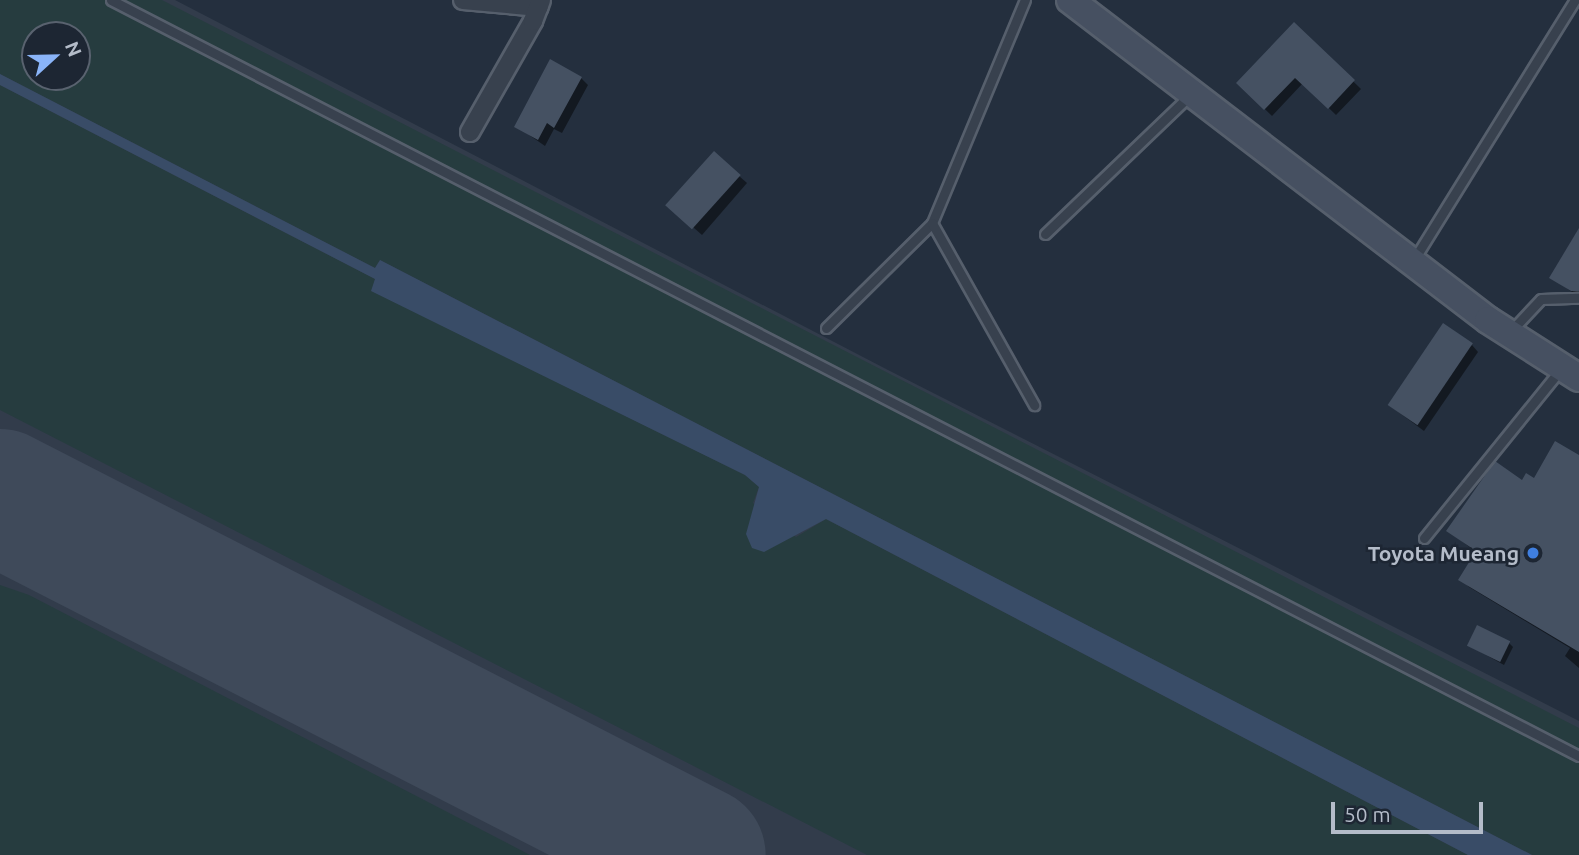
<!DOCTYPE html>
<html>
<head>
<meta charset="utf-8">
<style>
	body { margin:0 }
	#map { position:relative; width:1579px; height:855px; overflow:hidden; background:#242f3e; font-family:Ubuntu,sans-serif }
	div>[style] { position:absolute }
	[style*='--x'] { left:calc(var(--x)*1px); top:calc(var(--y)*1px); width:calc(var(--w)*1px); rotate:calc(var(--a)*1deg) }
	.airport>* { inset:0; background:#323c4b }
	.green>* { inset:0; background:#263c3f }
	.water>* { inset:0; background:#394c67 }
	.shadow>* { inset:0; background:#0007 }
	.runway>* { height:136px; margin:-68px; padding:0 68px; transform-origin:68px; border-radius:68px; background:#3f4a5a }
	.building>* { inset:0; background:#455162; transform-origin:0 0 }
	.roads { filter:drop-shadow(2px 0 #565f6c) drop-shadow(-2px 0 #565f6c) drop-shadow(0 2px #565f6c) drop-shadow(0 -2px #565f6c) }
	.lane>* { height:9px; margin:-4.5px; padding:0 4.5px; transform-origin:4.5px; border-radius:4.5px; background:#38414e }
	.street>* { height:18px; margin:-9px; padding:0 9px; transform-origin:9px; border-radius:9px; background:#38414e }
	.secondary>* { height:26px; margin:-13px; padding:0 13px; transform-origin:13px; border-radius:13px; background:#465061 }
	.dots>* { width:19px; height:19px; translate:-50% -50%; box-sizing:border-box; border:4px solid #1d2633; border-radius:50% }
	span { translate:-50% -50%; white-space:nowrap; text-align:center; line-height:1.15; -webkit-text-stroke:5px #1d2633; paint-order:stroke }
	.poi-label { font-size:21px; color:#b4bcc9; font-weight:700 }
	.right { translate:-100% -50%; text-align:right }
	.north { position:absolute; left:21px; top:21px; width:70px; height:70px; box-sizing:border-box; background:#1d2633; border:2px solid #59626f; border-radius:50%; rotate:68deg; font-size:19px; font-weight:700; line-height:28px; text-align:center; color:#b4bcc9 }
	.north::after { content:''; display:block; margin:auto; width:24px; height:32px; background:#8ab4f8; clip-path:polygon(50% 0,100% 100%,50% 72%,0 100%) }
	.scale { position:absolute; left:1331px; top:802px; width:152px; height:32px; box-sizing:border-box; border:4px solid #b4bcc9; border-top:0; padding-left:9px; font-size:21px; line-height:24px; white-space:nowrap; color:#b4bcc9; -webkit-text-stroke:5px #1d2633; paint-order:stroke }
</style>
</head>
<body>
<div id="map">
	<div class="airport">
		<div style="clip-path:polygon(evenodd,0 0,175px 0,888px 370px,1579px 721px,1579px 855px,0 855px,0 0,35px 35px,77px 35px,77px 77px,35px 77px,35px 35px)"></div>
	</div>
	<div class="green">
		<div style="clip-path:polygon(evenodd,0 0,162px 0,1579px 728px,1579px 855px,1532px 855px,380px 260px,375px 268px,0 74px,0 0,35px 35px,77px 35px,77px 77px,35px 77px,35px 35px)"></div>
		<div style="clip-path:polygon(0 85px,375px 279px,372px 291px,745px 475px,759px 487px,753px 503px,796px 537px,826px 519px,1468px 855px,867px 855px,0 410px)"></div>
		<div style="clip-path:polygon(0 585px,29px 595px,530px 855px,0 855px)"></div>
	</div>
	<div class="water">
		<div style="clip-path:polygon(0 74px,375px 268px,380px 260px,1532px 855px,1468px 855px,826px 519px,764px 552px,752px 548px,746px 534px,759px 487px,745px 475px,371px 291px,375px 279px,0 85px)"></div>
	</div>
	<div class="shadow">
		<div style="clip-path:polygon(1294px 24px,1361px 89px,1336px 115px,1303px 83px,1272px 116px,1238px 83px)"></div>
		<div style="clip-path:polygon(581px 78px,588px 85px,562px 133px,554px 129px,545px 146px,516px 126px)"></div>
		<div style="clip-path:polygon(714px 154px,747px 183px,702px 235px,676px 212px)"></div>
		<div style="clip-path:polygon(1579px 231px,1579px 297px,1551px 277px)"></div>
		<div style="clip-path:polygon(1472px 345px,1478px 352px,1424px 431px,1389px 405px)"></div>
		<div style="clip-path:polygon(1579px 457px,1579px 668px,1565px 656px,1570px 648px,1469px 587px,1461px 579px,1477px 553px,1449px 531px,1523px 482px,1535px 480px)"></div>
		<div style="clip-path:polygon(1509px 643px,1513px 647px,1504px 665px,1468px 645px)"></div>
	</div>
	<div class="runway">
		<div style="--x:0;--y:497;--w:784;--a:27.15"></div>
	</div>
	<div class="building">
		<div style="clip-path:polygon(1294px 22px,1355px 80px,1328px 109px,1295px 78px,1264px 110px,1236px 83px)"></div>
		<div style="clip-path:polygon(550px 59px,582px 77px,554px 128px,547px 123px,538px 140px,514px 127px)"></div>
		<div style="left:714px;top:151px;width:36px;height:73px;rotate:42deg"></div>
		<div style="clip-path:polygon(1579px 228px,1579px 291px,1571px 291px,1549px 278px)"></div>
		<div style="left:1443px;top:323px;width:36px;height:99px;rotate:34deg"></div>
		<div style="clip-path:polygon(1555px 441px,1579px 455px,1579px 652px,1458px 580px,1476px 551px,1446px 531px,1495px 461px,1522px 480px,1526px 473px,1534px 478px)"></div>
		<div style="left:1477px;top:625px;width:37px;height:23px;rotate:26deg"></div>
	</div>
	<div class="roads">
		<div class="lane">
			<div style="--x:111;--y:0;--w:1651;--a:27.25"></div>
			<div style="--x:932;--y:223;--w:242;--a:-67.4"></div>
			<div style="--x:1045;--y:234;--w:201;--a:-43.8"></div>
			<div style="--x:1413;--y:261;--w:307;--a:-58.2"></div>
			<div style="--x:826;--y:328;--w:149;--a:-44.7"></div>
			<div style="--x:932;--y:223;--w:209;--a:60.7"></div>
			<div style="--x:1510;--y:332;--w:45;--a:-46.8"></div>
			<div style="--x:1541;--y:299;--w:38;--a:-2"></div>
			<div style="--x:1424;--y:538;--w:215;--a:-51"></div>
		</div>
		<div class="street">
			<div style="--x:463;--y:0;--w:76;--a:5.3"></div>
			<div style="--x:470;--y:132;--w:128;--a:-60.4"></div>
			<div style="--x:533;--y:21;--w:22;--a:-69"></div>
		</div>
		<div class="secondary">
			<div style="--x:1070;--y:0;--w:526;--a:37.44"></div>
			<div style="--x:1488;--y:320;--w:108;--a:32.5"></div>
		</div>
	</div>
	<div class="dots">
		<div style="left:1533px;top:553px;background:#3f7fe0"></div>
	</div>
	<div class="poi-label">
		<span class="right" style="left:1519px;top:553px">Toyota Mueang</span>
	</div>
	<div class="north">N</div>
	<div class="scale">50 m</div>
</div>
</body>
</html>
